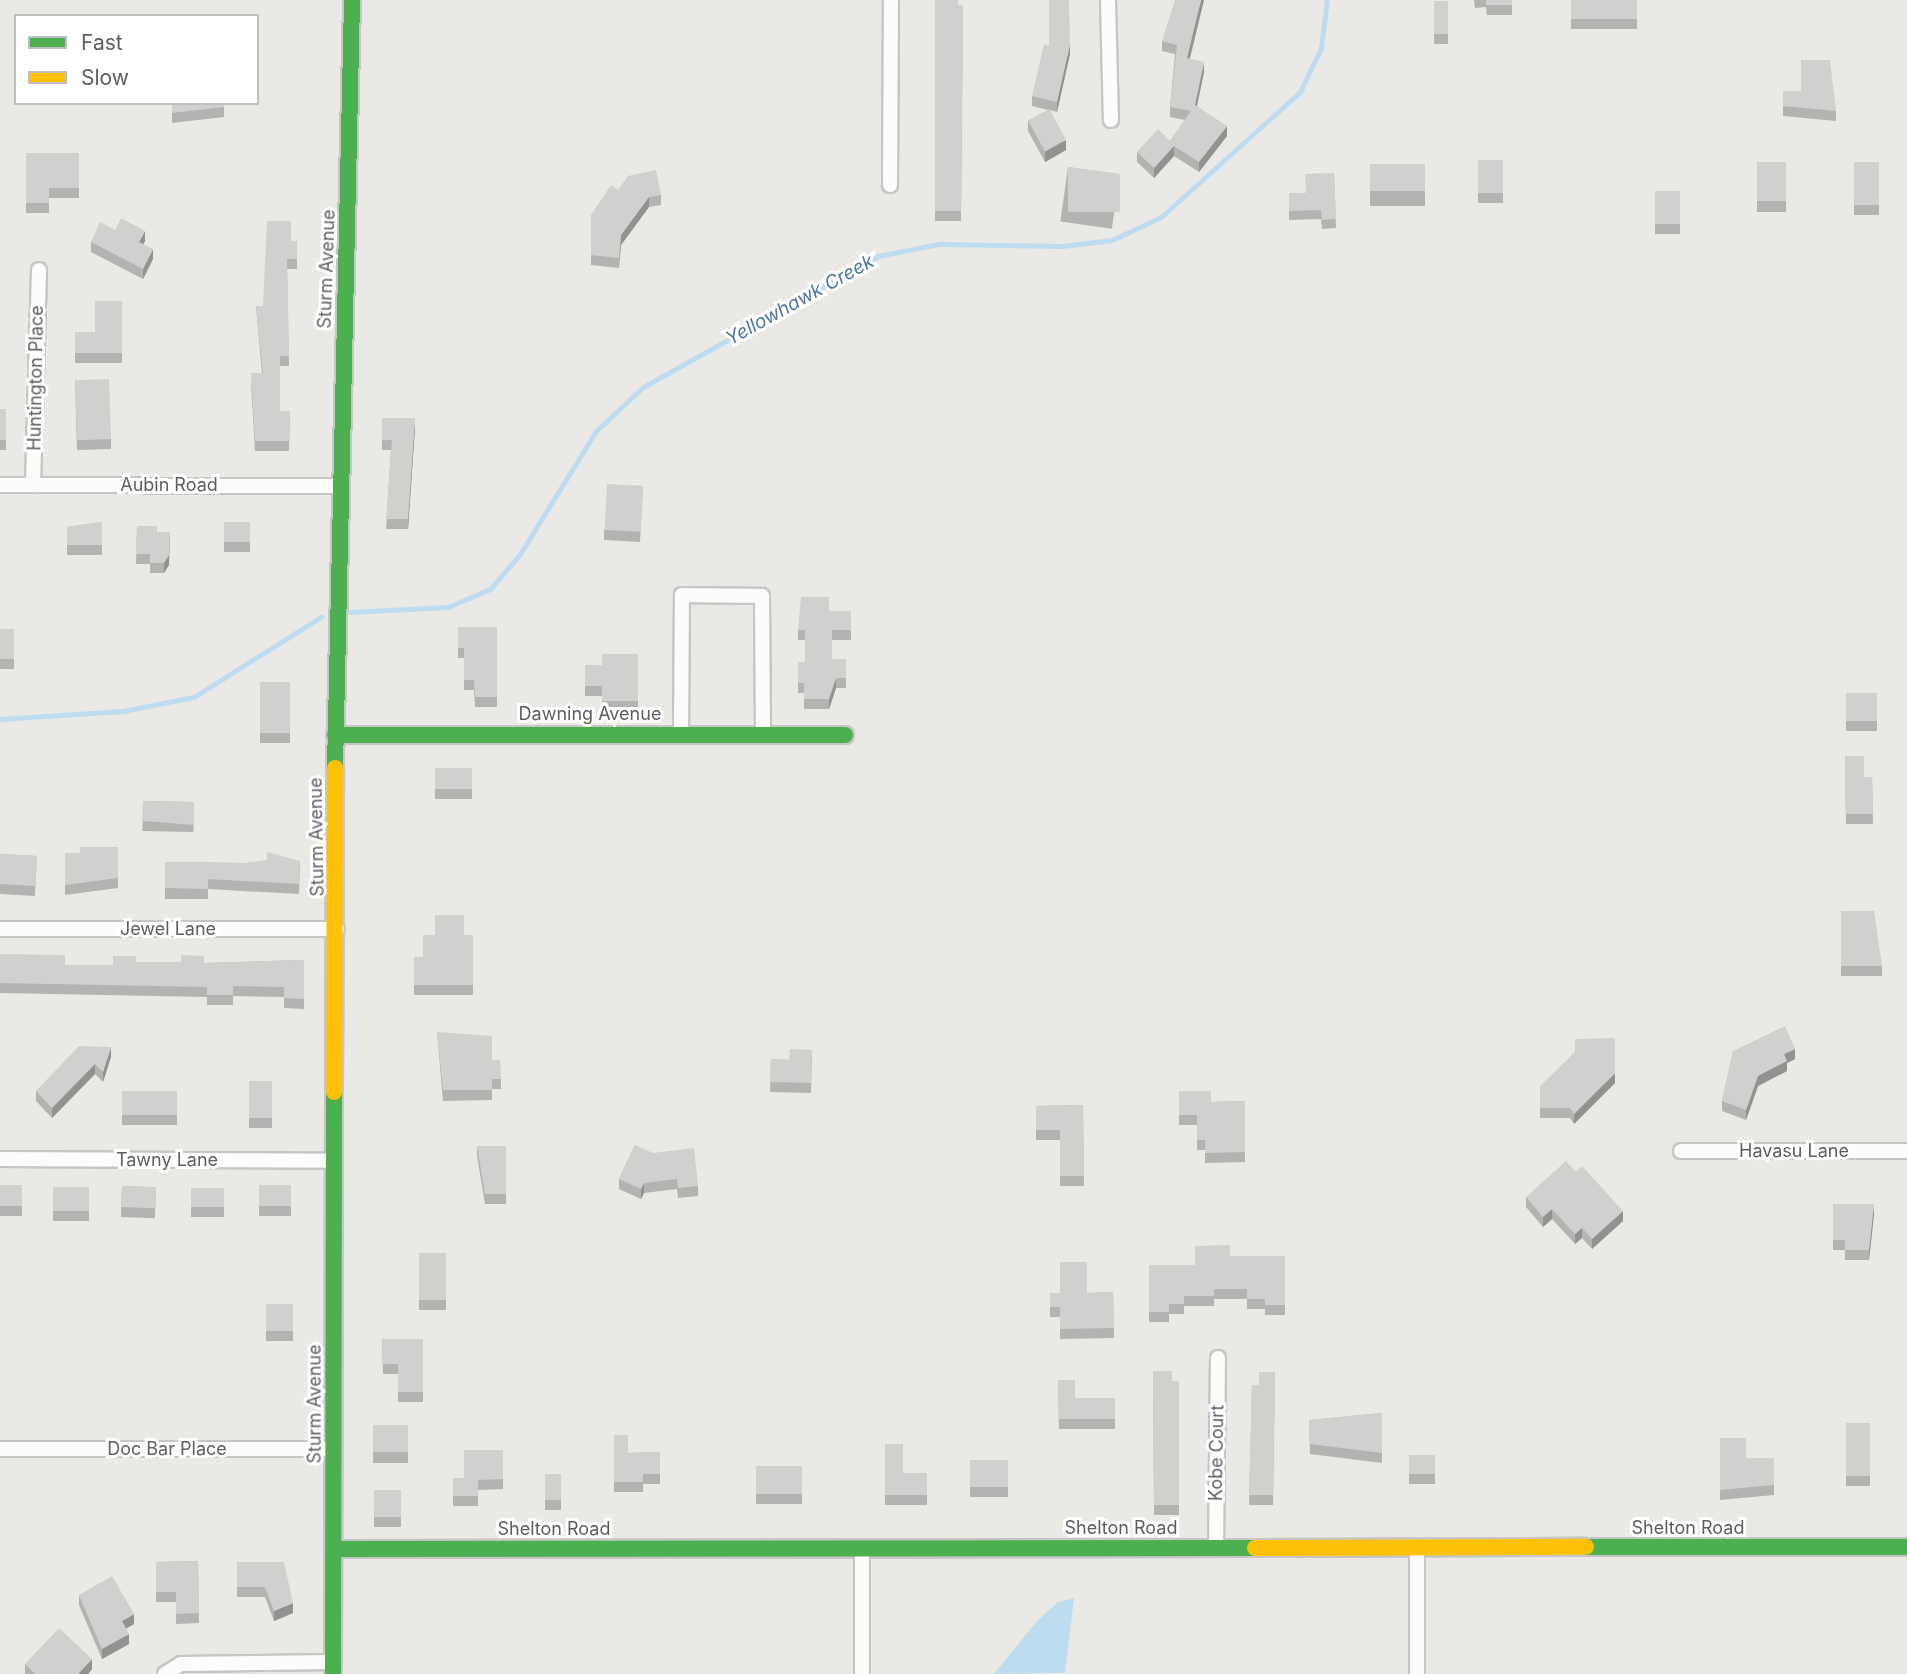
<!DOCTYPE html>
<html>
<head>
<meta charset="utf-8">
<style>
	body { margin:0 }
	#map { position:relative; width:1907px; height:1674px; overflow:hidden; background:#eae9e5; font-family:Inter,sans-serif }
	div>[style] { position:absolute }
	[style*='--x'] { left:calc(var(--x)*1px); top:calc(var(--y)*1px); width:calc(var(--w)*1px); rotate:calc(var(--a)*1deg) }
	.water>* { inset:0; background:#bedcf0 }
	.stream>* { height:5px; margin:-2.5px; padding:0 2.5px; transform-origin:2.5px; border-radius:2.5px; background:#bedcf0 }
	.roads { filter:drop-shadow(2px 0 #c6c6c6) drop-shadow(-2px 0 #c6c6c6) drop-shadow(0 2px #c6c6c6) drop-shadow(0 -2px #c6c6c6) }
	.street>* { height:14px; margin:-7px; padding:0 7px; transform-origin:7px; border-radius:7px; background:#fcfcfb }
	.fast>* { height:16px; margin:-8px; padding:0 8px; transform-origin:8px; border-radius:8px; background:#4caf50 }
	.slow>* { height:16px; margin:-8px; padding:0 8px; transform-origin:8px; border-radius:8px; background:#ffc107 }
	.wall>* { inset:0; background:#b4b3b1; transform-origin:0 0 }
	.shaded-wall>* { inset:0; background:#929290 }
	.building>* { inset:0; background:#d1d0ce; transform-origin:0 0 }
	span { translate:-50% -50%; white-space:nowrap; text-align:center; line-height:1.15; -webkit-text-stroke:6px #fff; paint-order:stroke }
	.street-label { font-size:18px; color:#5b5f62 }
	.water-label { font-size:19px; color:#4b78a4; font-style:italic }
	.legend { position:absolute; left:14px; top:14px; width:245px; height:91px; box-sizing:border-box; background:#fff; border:2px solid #bdbfc0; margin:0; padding:9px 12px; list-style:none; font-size:21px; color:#5b5f62 }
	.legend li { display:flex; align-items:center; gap:14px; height:35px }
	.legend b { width:35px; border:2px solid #bdbfc0 }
</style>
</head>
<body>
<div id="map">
	<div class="water">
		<div style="clip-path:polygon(1074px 1598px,1065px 1673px,994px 1674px,1036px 1622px,1058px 1602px)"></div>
	</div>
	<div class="stream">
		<div style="--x:350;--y:612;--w:98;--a:-2.9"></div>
		<div style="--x:448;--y:607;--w:46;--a:-23.2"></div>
		<div style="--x:490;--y:589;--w:46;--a:-49.4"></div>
		<div style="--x:520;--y:554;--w:145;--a:-58.3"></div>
		<div style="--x:596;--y:431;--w:64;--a:-43.1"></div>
		<div style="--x:643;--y:387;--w:269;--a:-29.1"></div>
		<div style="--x:878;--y:256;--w:62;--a:-11.1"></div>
		<div style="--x:939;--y:244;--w:123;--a:0.9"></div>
		<div style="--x:1062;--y:246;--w:50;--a:-6.8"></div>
		<div style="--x:1112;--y:240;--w:54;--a:-25.1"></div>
		<div style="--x:1161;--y:217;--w:187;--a:-42"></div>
		<div style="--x:1300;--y:92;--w:49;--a:-64.5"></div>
		<div style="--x:1321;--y:48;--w:48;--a:-82.9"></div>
		<div style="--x:0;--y:719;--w:123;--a:-3.7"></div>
		<div style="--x:123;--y:711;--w:72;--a:-11.2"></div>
		<div style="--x:194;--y:697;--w:151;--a:-32.3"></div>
	</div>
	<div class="roads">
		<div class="street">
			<div style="--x:1108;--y:0;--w:120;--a:88.6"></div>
			<div style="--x:890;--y:185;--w:185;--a:-89.7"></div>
			<div style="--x:0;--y:485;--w:338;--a:0.2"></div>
			<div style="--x:33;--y:485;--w:215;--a:-88.4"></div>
			<div style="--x:681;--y:733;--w:138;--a:-89.6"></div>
			<div style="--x:682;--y:595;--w:80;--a:0.7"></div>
			<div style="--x:762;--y:596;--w:136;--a:89.6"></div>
			<div style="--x:0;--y:929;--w:337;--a:0"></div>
			<div style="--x:1681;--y:1151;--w:226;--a:0"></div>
			<div style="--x:0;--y:1159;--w:334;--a:0.3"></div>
			<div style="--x:0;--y:1449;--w:334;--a:0"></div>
			<div style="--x:862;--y:1548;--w:126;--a:90"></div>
			<div style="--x:1216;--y:1548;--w:190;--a:-89.4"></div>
			<div style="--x:165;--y:1674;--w:19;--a:-32"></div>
			<div style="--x:181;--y:1664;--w:152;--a:-0.8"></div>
			<div style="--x:1417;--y:1674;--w:127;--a:-90"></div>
		</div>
		<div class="fast">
			<div style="--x:335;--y:735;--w:510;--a:0"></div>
			<div style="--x:335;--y:768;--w:768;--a:-88.73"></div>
			<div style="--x:1586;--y:1547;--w:321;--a:0"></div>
			<div style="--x:334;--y:1549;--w:921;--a:-0.06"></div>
			<div style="--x:333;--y:1674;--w:582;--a:-89.9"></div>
		</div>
		<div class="slow">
			<div style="--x:334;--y:1092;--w:324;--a:-89.8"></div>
			<div style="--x:1255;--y:1548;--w:331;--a:-0.2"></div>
		</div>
	</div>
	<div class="wall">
		<div style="clip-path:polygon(935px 0,958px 5px,963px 5px,961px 221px,935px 221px)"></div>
		<div style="clip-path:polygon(1204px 0,1190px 59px,1204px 72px,1197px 106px,1227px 136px,1199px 172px,1174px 156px,1154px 178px,1137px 162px,1137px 152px,1170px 141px,1185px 120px,1170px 117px,1170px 107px,1175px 54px,1162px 51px,1162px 41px)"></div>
		<div style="clip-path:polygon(1474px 0,1512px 0,1512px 15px,1487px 15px,1486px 7px,1475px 8px)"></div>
		<div style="left:1571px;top:0;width:66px;height:29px"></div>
		<div style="left:1434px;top:1px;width:14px;height:43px"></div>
		<div style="clip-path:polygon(1070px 54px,1057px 112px,1050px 110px,1066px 150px,1045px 162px,1028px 131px,1028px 121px,1048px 110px,1032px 106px,1032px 96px)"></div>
		<div style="clip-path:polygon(1783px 91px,1801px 91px,1836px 111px,1836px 121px,1783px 116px)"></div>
		<div style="clip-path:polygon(172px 103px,224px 103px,224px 117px,172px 123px)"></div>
		<div style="clip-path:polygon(26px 153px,79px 153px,79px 198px,49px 198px,49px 213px,26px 213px)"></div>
		<div style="left:1503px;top:160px;width:43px;height:25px;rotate:90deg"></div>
		<div style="left:1757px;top:162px;width:29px;height:50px"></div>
		<div style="left:1854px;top:162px;width:25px;height:53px"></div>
		<div style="left:1425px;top:164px;width:42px;height:55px;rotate:90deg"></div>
		<div style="left:1068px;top:167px;width:52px;height:55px;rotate:8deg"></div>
		<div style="clip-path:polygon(1334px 173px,1336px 228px,1322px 229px,1321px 219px,1289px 220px,1289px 193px,1305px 193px)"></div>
		<div style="clip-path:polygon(618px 190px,661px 195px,661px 205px,649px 207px,621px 245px,619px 268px,591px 265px,591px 215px)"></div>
		<div style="left:1655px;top:191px;width:25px;height:43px"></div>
		<div style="clip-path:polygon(115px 230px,145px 241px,143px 244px,153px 259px,143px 279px,91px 252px,91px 242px)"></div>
		<div style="clip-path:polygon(291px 241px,297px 241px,297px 269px,287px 269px,289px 366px,280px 366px,280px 411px,290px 411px,289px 451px,255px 451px,251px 383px,262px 373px,256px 306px,263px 306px)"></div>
		<div style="clip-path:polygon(122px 301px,122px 363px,75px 363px,75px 332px,95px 332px)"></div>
		<div style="clip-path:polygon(75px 380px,111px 439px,111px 449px,77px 450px)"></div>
		<div style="left:0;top:409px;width:6px;height:41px"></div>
		<div style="clip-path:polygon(382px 418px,415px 428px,408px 529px,386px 529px,391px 450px,382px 450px)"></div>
		<div style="clip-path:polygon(643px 486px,640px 542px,604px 540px,604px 530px)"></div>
		<div style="clip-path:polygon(102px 522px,102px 555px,67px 555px,67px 527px)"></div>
		<div style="left:224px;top:522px;width:26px;height:30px"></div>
		<div style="clip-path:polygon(137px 526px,157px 532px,169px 565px,164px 573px,150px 573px,150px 564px,136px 564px)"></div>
		<div style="clip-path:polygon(829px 611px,851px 611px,851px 640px,832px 640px,832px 659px,846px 659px,846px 688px,836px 688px,829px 709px,804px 709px,804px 693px,798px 693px,798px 662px,805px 662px,805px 640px,798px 640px,798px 630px)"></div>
		<div style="clip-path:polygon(458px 627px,497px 627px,497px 707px,475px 707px,474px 690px,464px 690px,464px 658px,458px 658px)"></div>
		<div style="left:0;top:629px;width:14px;height:40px"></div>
		<div style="clip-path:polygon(638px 654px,638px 711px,602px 711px,602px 696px,585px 696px,585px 665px,602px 665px)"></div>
		<div style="left:260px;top:682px;width:30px;height:61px"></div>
		<div style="left:1846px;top:693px;width:31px;height:38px"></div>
		<div style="clip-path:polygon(1845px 756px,1864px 777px,1872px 777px,1873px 824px,1846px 824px)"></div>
		<div style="left:435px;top:768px;width:37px;height:31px"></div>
		<div style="left:143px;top:801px;width:51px;height:30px;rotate:1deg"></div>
		<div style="clip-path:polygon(118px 847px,118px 888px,65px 895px,65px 853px,80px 853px)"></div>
		<div style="left:0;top:854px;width:37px;height:40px;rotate:3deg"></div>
		<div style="clip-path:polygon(300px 861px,299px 894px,208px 889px,208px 899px,165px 899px,165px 862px,245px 863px)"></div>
		<div style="clip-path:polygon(1841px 911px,1882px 966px,1882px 976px,1841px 976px)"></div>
		<div style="clip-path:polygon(464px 935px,473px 935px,473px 995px,414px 995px,414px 957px,423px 957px)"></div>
		<div style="clip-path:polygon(0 954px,65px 965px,113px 965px,136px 962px,204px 963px,304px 960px,304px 1009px,284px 1008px,284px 997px,233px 996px,233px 1005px,207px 1005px,207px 997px,0 993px)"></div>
		<div style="clip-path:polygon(437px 1032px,492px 1060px,501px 1079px,501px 1089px,492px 1089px,492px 1100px,443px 1101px)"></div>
		<div style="clip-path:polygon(812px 1050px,811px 1093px,770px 1092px,771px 1059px,789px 1060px)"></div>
		<div style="clip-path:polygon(1733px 1051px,1795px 1059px,1787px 1063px,1787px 1071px,1758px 1086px,1746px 1120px,1722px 1111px,1722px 1101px)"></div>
		<div style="clip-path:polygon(111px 1057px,103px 1082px,95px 1074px,52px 1118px,36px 1101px,36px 1091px)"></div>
		<div style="left:249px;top:1081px;width:23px;height:47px"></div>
		<div style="clip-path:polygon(1615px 1083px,1574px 1124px,1570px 1118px,1540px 1118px,1540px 1086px)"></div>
		<div style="left:122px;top:1091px;width:55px;height:34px"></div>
		<div style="clip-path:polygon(1179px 1091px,1211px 1102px,1245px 1101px,1245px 1162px,1205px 1163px,1205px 1150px,1197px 1150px,1197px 1125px,1179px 1125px)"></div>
		<div style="clip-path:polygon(1083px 1105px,1084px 1186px,1060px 1186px,1060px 1140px,1036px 1140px,1036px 1106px)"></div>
		<div style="clip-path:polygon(635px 1145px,698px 1186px,698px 1196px,678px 1198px,677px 1189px,644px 1193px,641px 1199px,619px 1189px,619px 1179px)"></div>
		<div style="clip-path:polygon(477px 1146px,506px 1146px,506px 1204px,485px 1204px,477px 1156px)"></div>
		<div style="left:0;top:1185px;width:22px;height:31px"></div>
		<div style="left:259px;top:1185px;width:32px;height:31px"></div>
		<div style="left:122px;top:1186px;width:34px;height:31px;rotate:2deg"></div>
		<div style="left:53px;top:1187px;width:36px;height:34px"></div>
		<div style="left:191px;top:1188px;width:33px;height:29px"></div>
		<div style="clip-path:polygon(1526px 1197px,1623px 1221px,1592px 1249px,1582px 1238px,1575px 1244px,1552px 1219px,1543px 1227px,1526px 1207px)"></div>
		<div style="clip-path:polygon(1833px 1204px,1874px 1214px,1869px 1260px,1845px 1260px,1845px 1250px,1833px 1250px)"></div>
		<div style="left:419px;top:1253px;width:27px;height:57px"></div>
		<div style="clip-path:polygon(1230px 1256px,1285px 1256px,1285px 1315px,1265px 1315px,1265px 1309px,1247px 1309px,1247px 1299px,1214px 1299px,1214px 1306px,1184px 1306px,1184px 1314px,1169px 1314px,1169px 1322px,1149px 1322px,1149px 1265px,1195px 1265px)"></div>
		<div style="clip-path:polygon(1113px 1292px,1114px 1338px,1060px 1339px,1060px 1317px,1050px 1317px,1050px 1303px,1087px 1293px)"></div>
		<div style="left:266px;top:1304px;width:27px;height:37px"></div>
		<div style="clip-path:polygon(382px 1339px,423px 1339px,423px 1402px,398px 1402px,398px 1374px,383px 1374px)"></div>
		<div style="clip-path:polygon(1153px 1371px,1172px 1381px,1179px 1381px,1179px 1515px,1154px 1515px)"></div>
		<div style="clip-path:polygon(1275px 1372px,1273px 1505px,1249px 1505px,1252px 1385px,1259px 1385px)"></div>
		<div style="clip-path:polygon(1058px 1380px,1075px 1398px,1115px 1398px,1115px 1429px,1059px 1429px)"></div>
		<div style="clip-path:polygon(1382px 1413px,1382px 1463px,1310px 1454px,1309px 1420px)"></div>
		<div style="left:1846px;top:1423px;width:24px;height:63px"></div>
		<div style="left:373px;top:1425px;width:35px;height:38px"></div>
		<div style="clip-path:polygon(614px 1435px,628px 1453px,660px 1452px,660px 1484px,643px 1484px,643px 1492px,614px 1492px)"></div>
		<div style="clip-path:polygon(1720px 1438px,1746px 1458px,1774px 1458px,1774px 1495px,1720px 1500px)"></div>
		<div style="clip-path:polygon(885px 1444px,903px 1473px,927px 1473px,927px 1505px,885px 1505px)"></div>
		<div style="clip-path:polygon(503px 1450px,503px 1489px,478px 1490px,478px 1506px,453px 1506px,453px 1478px,464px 1478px)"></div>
		<div style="left:1409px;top:1455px;width:26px;height:29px"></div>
		<div style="left:1008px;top:1460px;width:37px;height:38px;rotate:90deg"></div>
		<div style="left:756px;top:1466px;width:46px;height:38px"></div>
		<div style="left:545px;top:1474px;width:16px;height:36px"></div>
		<div style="left:374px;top:1490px;width:27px;height:37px"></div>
		<div style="clip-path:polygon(198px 1561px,199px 1623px,176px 1624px,176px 1602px,156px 1602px,156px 1562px)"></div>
		<div style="clip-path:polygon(237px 1562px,293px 1613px,274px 1621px,265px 1597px,237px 1597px)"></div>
		<div style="clip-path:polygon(79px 1595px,134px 1624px,126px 1628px,129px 1644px,102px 1659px,79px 1605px)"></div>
		<div style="clip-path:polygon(25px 1664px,92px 1669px,88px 1674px,25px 1674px)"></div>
	</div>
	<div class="shaded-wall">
		<div style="clip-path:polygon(1201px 0,1204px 0,1187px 68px,1187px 58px)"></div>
		<div style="clip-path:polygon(1070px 44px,1070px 54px,1057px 112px,1057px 102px)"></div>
		<div style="clip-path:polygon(1204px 62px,1204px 72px,1195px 115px,1195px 105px)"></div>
		<div style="clip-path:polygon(1227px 126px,1227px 136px,1199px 172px,1199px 162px)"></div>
		<div style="clip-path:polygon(1066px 140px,1066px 150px,1045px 162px,1045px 152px)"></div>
		<div style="clip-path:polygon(1174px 146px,1174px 156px,1154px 178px,1154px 168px)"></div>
		<div style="clip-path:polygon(649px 197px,649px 207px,621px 245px,619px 268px,621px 235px)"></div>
		<div style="clip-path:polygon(145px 231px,145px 241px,139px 252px,139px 242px)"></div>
		<div style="clip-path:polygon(153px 249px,153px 259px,143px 279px,143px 269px)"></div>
		<div style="clip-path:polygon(415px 418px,415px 428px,408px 529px,408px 519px)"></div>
		<div style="clip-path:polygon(170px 532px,169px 565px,164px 573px,164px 563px)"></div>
		<div style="clip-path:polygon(836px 678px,836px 688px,829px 709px,829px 699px)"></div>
		<div style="clip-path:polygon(111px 1047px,111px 1057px,103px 1082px,103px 1072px)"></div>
		<div style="clip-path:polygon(1795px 1049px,1795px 1059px,1787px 1063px,1787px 1071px,1758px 1086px,1746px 1120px,1746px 1110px,1758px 1076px,1784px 1054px)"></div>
		<div style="clip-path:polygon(95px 1064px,95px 1074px,52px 1118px,52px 1108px)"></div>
		<div style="clip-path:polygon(1615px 1073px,1615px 1083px,1574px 1124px,1574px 1114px)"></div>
		<div style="clip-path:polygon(644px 1183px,644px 1193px,641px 1199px,641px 1189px)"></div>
		<div style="clip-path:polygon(1874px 1204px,1874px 1214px,1869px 1260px,1869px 1250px)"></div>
		<div style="clip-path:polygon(1552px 1209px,1552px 1219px,1543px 1227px,1543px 1217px)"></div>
		<div style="clip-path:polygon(1623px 1211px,1623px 1221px,1592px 1249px,1592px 1239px)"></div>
		<div style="clip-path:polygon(1582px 1228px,1582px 1238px,1575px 1244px,1575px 1234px)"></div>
		<div style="clip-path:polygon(293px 1603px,293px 1613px,274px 1621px,274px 1611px)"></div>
		<div style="clip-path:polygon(134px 1614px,134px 1624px,122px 1631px,122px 1621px)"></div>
		<div style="clip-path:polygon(129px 1634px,129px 1644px,102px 1659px,102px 1649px)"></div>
		<div style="clip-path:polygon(92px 1659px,92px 1669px,88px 1674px,78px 1674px)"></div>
	</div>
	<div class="building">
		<div style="clip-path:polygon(935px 0,958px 0,958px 5px,963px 5px,961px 211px,935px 211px)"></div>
		<div style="clip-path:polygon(1049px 0,1069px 0,1070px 44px,1057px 102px,1032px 96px,1044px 44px,1049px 46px)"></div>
		<div style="clip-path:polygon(1175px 0,1201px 0,1187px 58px,1204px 62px,1195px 105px,1227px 126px,1199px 162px,1174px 146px,1154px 168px,1137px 152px,1158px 129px,1170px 141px,1191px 111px,1170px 107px,1177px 45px,1162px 41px)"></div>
		<div style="left:1486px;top:0;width:26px;height:5px"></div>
		<div style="left:1571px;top:0;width:66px;height:19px"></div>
		<div style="left:1434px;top:1px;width:14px;height:33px"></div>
		<div style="clip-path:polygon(1801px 60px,1830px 60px,1836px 111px,1783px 106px,1783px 91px,1801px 91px)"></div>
		<div style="clip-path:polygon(172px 103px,224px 103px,224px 107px,172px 113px)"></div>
		<div style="left:1049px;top:109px;width:35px;height:24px;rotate:61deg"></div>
		<div style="clip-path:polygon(26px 153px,79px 153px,79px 188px,49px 188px,49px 203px,26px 203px)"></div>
		<div style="left:1503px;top:160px;width:33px;height:25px;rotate:90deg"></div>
		<div style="left:1757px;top:162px;width:29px;height:39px"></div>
		<div style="left:1854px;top:162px;width:25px;height:43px"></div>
		<div style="left:1425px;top:164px;width:27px;height:55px;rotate:90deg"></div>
		<div style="clip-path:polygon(1068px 167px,1120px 174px,1120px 212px,1068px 212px)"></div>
		<div style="clip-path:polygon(656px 170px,661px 195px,649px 197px,621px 235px,619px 258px,591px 255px,591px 215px,611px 185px,618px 190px,628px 176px)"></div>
		<div style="clip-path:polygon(1334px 173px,1336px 219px,1322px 220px,1321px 210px,1289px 211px,1289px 193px,1306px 193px,1305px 174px)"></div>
		<div style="left:1655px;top:191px;width:25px;height:33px"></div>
		<div style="clip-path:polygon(121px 218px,145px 231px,139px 242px,153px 249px,143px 269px,91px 242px,100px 222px,115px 230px)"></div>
		<div style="clip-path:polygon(267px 221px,291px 221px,291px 241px,297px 241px,297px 259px,287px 259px,289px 356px,280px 356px,280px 411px,290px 411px,289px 441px,255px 441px,251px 373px,263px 373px,256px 306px,263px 306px)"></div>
		<div style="clip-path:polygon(95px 301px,122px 301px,122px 353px,75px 353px,75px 332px,95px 332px)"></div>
		<div style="left:109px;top:379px;width:60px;height:34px;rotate:88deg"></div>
		<div style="left:0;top:409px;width:6px;height:31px"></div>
		<div style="clip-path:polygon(382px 418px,415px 418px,408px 519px,386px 519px,392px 440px,382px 440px)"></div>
		<div style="left:607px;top:484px;width:36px;height:46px;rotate:3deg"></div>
		<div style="clip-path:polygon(102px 522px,102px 545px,67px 545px,67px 527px)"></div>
		<div style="left:224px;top:522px;width:26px;height:20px"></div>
		<div style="clip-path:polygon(137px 526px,157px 526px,157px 532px,170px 532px,169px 555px,164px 563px,150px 563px,150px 554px,136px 554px)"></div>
		<div style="clip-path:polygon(801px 597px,829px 597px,829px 611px,851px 611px,851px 630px,832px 630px,832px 659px,846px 659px,846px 678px,836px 678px,829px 699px,804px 699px,804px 683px,798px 683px,798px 662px,805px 662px,805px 630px,798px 630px)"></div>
		<div style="clip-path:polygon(458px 627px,497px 627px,497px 697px,475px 697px,474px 680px,464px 680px,464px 648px,458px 648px)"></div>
		<div style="left:0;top:629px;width:14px;height:30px"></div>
		<div style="clip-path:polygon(602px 654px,638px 654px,638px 701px,602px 701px,602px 686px,585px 686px,585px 665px,602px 665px)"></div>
		<div style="left:260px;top:682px;width:30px;height:51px"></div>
		<div style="left:1846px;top:693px;width:31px;height:28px"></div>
		<div style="clip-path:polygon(1845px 756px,1864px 756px,1864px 777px,1872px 777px,1873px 814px,1846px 814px)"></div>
		<div style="left:435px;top:768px;width:37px;height:21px"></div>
		<div style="clip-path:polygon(143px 801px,194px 802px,194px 825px,143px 821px)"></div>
		<div style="clip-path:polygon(80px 847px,118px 847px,118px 878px,65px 885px,65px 853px,80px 853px)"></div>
		<div style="clip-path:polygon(267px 852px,300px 861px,299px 884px,208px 879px,208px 889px,165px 888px,165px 862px,245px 863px,267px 860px)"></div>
		<div style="left:0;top:854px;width:37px;height:30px;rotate:3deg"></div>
		<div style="clip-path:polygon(1841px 911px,1874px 911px,1882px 966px,1841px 966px)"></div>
		<div style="clip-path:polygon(435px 915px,464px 915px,464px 935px,473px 935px,473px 985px,414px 985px,414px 957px,423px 957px,423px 935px,435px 935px)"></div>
		<div style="clip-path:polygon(0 954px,65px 955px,65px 965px,113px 965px,113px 956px,136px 956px,136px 962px,181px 962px,181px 955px,204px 956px,204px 963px,304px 960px,304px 999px,284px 998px,284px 987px,233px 986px,233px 995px,207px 995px,207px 987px,0 983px)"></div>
		<div style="clip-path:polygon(1785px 1026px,1795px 1049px,1784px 1054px,1787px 1061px,1758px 1076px,1746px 1110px,1722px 1101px,1733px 1051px)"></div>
		<div style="clip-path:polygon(437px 1032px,492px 1036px,492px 1060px,500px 1060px,501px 1079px,492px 1079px,492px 1090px,443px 1090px)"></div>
		<div style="clip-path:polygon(1615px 1038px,1615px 1073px,1574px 1114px,1570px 1108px,1540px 1108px,1540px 1086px,1575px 1052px,1575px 1039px)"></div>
		<div style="clip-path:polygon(79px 1046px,111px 1047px,103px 1072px,95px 1064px,52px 1108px,36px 1091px)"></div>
		<div style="clip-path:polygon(790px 1049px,812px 1050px,811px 1083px,770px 1082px,771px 1059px,789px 1060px)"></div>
		<div style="left:249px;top:1081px;width:23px;height:37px"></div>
		<div style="left:122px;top:1091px;width:55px;height:24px"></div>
		<div style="clip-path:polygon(1179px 1091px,1211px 1091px,1211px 1102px,1245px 1101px,1245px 1152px,1205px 1153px,1205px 1140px,1197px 1140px,1197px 1115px,1179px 1115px)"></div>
		<div style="clip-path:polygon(1083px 1105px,1084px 1176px,1060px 1176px,1060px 1130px,1036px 1130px,1036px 1106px)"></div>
		<div style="clip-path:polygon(635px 1145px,653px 1153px,694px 1148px,698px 1186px,678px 1188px,677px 1179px,644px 1183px,641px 1189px,619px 1179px)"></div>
		<div style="clip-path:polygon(477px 1146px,506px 1146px,506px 1194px,485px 1194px)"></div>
		<div style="clip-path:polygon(1566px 1161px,1576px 1172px,1582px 1166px,1623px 1211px,1592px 1239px,1582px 1228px,1575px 1234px,1552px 1209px,1543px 1217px,1526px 1197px)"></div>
		<div style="left:0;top:1185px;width:22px;height:21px"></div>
		<div style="left:259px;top:1185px;width:32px;height:21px"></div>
		<div style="left:122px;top:1186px;width:34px;height:21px;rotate:2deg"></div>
		<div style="left:53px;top:1187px;width:36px;height:24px"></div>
		<div style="left:191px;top:1188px;width:33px;height:19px"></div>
		<div style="clip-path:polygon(1833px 1204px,1874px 1204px,1869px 1250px,1845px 1250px,1845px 1240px,1833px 1240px)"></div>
		<div style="clip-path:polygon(1230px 1245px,1230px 1256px,1285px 1256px,1285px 1305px,1265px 1305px,1265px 1299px,1247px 1299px,1247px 1289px,1214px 1289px,1214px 1296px,1184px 1296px,1184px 1304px,1169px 1304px,1169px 1312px,1149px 1312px,1149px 1265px,1195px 1265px,1195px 1246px)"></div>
		<div style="left:419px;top:1253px;width:27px;height:47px"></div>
		<div style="clip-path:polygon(1060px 1262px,1087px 1262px,1087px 1293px,1113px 1292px,1114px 1328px,1060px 1329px,1060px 1307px,1050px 1307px,1050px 1293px,1060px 1293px)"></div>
		<div style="left:266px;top:1304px;width:27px;height:27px"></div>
		<div style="clip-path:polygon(382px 1339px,423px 1339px,423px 1392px,398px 1392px,398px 1364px,383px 1364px)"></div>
		<div style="clip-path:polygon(1153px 1371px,1172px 1371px,1172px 1381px,1179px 1381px,1179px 1505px,1154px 1505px)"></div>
		<div style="clip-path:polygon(1259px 1372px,1275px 1372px,1273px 1495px,1249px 1495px,1252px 1385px,1259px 1385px)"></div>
		<div style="clip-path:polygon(1058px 1380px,1075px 1380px,1075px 1398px,1115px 1398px,1115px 1419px,1059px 1419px)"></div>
		<div style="clip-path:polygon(1382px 1413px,1382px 1453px,1310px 1444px,1309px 1420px)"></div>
		<div style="left:1846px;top:1423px;width:24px;height:53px"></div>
		<div style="left:373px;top:1425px;width:35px;height:27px"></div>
		<div style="clip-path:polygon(614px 1435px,628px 1435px,628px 1453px,660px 1452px,660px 1474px,643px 1474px,643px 1482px,614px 1482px)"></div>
		<div style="clip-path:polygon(1720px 1438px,1746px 1438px,1746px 1458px,1774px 1458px,1774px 1485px,1720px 1490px)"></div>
		<div style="clip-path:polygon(885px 1444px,903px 1444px,903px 1473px,927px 1473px,927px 1495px,885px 1495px)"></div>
		<div style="clip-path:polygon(464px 1450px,503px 1450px,503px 1479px,478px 1480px,478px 1496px,453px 1496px,453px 1478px,464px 1478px)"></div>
		<div style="left:1409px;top:1455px;width:26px;height:19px"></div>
		<div style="left:1008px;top:1460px;width:27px;height:38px;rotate:90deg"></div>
		<div style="left:756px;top:1466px;width:46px;height:28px"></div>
		<div style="left:545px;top:1474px;width:16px;height:26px"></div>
		<div style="left:374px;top:1490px;width:27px;height:27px"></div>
		<div style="clip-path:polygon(198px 1561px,199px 1613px,176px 1614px,176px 1592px,156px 1592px,156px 1562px)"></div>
		<div style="clip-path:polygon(237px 1562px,284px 1562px,293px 1603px,274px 1611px,265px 1587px,237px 1587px)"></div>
		<div style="clip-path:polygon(112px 1576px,134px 1614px,122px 1621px,129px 1634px,102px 1649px,79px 1595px)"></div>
		<div style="clip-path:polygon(59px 1628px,92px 1659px,78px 1674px,35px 1674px,25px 1664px)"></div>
	</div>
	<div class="street-label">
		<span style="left:327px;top:269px;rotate:-88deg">Sturm Avenue</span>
		<span style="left:36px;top:378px;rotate:-89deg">Huntington Place</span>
		<span style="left:169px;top:485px">Aubin Road</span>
		<span style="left:590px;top:714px">Dawning Avenue</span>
		<span style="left:317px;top:837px;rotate:-91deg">Sturm Avenue</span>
		<span style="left:168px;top:929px">Jewel Lane</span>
		<span style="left:1794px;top:1151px">Havasu Lane</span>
		<span style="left:167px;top:1160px">Tawny Lane</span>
		<span style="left:315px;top:1404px;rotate:-90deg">Sturm Avenue</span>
		<span style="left:167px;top:1449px">Doc Bar Place</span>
		<span style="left:1217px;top:1453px;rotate:-89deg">Kobe Court</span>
		<span style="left:1121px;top:1528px">Shelton Road</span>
		<span style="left:1688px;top:1528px">Shelton Road</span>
		<span style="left:554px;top:1529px">Shelton Road</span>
	</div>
	<div class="water-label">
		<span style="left:800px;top:300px;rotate:-29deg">Yellowhawk Creek</span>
	</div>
	<ul class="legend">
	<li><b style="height:9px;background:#4caf50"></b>Fast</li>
	<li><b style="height:9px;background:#ffc107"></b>Slow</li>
	</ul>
</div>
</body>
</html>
